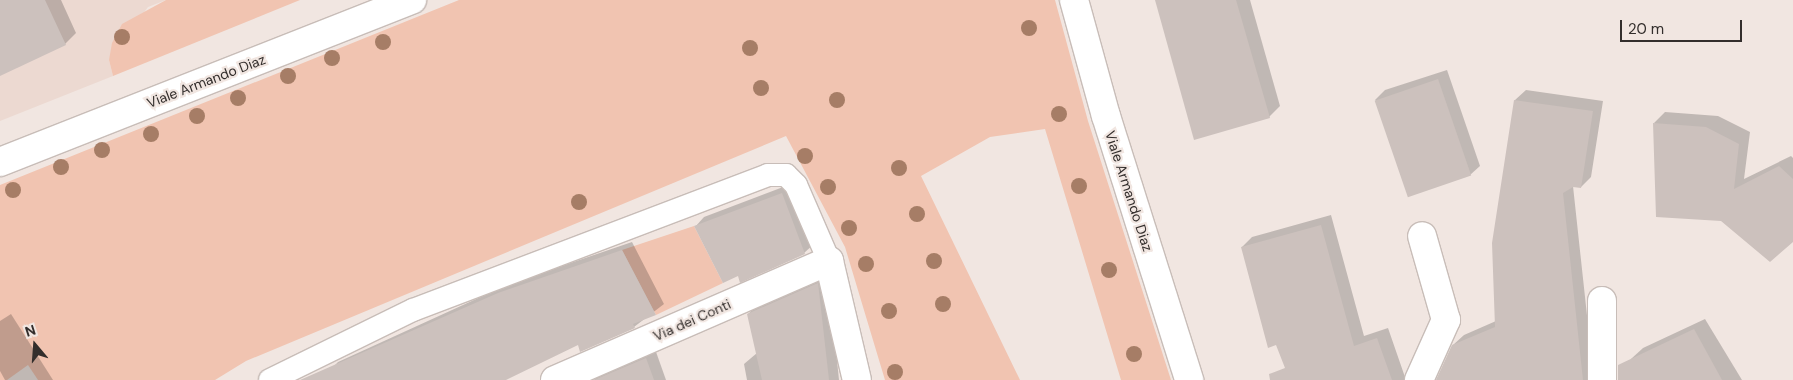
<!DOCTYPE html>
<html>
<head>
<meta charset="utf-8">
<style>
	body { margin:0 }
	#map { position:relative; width:1793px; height:380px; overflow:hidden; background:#f1e6e1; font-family:"DM Sans",sans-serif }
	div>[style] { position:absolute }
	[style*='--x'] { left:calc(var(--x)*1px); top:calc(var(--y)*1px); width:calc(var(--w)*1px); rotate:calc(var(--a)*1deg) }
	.built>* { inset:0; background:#ecd9d1 }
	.green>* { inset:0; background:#f1c4b1 }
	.shadow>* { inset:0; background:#0003 }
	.building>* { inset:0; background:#ccc1bd; transform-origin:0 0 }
	.roads { filter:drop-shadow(1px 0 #c8bdb8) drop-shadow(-1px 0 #c8bdb8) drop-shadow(0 1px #c8bdb8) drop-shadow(0 -1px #c8bdb8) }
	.service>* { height:22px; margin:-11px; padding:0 11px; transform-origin:11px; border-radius:11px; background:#fff }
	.minor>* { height:28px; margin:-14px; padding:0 14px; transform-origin:14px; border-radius:14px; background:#fff }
	.secondary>* { height:28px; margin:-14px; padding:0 14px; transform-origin:14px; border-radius:14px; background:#fff }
	.trees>* { width:16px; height:16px; margin:-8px; border-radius:50%; background:#a67d66 }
	span { translate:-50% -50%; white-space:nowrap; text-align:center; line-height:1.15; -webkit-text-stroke:4.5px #f1e6e1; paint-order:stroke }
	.street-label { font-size:14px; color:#332e2c }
	.north { position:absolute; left:10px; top:320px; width:50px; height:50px; -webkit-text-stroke:4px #f1e6e1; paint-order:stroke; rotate:342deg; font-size:14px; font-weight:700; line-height:20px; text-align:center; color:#332e2c }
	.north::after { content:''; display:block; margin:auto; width:18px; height:22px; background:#332e2c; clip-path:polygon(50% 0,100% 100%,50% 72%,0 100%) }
	.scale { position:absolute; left:1620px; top:20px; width:122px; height:22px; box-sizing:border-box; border:2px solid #332e2c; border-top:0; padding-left:6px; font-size:15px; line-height:18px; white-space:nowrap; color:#332e2c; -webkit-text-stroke:4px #f1e6e1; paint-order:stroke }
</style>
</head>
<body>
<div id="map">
	<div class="built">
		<div style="clip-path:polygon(0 0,166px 0,148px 7px,109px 60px,113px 76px,0 121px)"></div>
	</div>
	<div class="green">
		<div style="clip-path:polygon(166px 0,300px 0,113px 76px,109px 60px,112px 43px,122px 24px)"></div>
		<div style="clip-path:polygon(459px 0,1055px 0,1088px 121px,1171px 380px,1121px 380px,1045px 129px,990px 137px,921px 176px,1020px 380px,885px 380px,845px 247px,786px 136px,246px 361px,215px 380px,38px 380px,28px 365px,7px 380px,0 380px,0 185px)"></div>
		<div style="clip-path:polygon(694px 226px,723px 283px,656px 315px,622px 250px)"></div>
	</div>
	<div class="shadow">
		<div style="clip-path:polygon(0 0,61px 0,76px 33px,65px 44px,0 74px)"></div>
		<div style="clip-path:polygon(1156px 0,1250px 0,1280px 106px,1269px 117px)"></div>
		<div style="clip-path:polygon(1447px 70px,1480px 166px,1470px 175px,1375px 100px,1385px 90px)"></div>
		<div style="clip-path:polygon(1526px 90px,1603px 101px,1591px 177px,1581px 187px,1573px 186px,1594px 380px,1438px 380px,1453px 345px,1464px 335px,1496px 321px,1515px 100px)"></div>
		<div style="clip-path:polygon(1665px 112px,1718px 116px,1750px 132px,1744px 179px,1791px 156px,1793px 158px,1793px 240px,1654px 123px)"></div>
		<div style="clip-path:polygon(791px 184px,814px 244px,804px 253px,739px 275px,695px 227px,704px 217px)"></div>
		<div style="clip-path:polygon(1331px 215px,1364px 336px,1388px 328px,1406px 380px,1291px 380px,1242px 247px,1252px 237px)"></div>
		<div style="clip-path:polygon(632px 242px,664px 304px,634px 327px,579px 343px,504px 380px,333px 380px,329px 371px,338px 362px,509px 284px)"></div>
		<div style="clip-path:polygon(828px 273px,839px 380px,747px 380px,744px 364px,757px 353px,748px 314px,759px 304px)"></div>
		<div style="clip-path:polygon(11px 314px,53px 380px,5px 380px,0 371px,0 321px)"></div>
		<div style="clip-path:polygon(1705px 319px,1742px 380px,1641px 380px,1631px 359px,1643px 348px)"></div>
		<div style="clip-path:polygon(655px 349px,666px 380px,594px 380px,601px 372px)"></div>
	</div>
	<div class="building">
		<div style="clip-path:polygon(0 0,45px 0,66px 45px,0 76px)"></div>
		<div style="clip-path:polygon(1155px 0,1236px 0,1270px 118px,1194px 140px)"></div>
		<div style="left:1438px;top:79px;width:102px;height:67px;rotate:71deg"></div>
		<div style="clip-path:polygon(1514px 100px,1593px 111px,1581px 188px,1573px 187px,1563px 193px,1583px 380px,1436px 380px,1452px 345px,1495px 327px,1492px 243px)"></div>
		<div style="clip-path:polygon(1653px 123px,1706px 127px,1739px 144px,1734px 189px,1779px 166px,1793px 179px,1793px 242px,1770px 262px,1721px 221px,1656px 217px)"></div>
		<div style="clip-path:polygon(782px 193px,805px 254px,740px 283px,738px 276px,723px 283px,694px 226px)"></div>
		<div style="clip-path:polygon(1321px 225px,1354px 346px,1377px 338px,1392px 380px,1270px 380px,1269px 374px,1285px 368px,1276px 345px,1268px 348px,1241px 247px)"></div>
		<div style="clip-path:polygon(622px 250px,656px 315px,633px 324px,635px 328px,580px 352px,578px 345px,506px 380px,300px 380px,498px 293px)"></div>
		<div style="clip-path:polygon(818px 283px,829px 380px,762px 380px,747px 314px)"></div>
		<div style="clip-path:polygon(1694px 329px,1722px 380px,1618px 380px,1618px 365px)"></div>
		<div style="clip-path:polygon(646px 358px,654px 380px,594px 380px)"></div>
	</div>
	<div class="roads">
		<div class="service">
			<div style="--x:270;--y:380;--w:159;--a:-26.1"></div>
			<div style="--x:413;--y:310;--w:380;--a:-20.8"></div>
			<div style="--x:768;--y:175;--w:18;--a:0"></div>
			<div style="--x:786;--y:175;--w:14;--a:45"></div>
			<div style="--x:796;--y:185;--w:83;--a:66.5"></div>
		</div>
		<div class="minor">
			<div style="--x:0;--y:162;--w:443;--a:-21.5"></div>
			<div style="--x:555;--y:380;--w:299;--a:-23.5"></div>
			<div style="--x:829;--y:261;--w:122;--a:76.8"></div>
			<div style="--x:1419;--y:380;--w:66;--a:-65.8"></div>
			<div style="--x:1446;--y:320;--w:87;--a:-105.9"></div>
			<div style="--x:1602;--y:380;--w:79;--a:-90"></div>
		</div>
		<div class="secondary">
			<div style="--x:1074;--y:0;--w:120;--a:74.6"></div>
			<div style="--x:1106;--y:116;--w:277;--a:72.5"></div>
		</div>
	</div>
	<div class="trees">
		<div style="left:1029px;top:28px"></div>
		<div style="left:122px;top:37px"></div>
		<div style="left:383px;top:42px"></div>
		<div style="left:750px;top:48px"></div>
		<div style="left:332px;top:58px"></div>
		<div style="left:288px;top:76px"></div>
		<div style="left:761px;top:88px"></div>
		<div style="left:238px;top:98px"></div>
		<div style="left:837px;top:100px"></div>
		<div style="left:1059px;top:114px"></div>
		<div style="left:197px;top:116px"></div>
		<div style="left:151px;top:134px"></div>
		<div style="left:102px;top:150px"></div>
		<div style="left:805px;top:156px"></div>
		<div style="left:61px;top:167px"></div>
		<div style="left:899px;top:168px"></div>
		<div style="left:1079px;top:186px"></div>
		<div style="left:828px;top:187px"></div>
		<div style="left:13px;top:190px"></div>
		<div style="left:579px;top:202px"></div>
		<div style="left:917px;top:214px"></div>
		<div style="left:849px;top:228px"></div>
		<div style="left:934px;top:261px"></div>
		<div style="left:866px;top:264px"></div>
		<div style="left:1109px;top:270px"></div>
		<div style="left:943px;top:304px"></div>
		<div style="left:889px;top:311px"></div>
		<div style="left:1134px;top:354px"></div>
		<div style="left:895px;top:372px"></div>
	</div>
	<div class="street-label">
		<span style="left:206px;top:81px;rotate:-21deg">Viale Armando Diaz</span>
		<span style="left:1129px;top:191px;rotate:72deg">Viale Armando Diaz</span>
		<span style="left:692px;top:320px;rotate:-24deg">Via dei Conti</span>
	</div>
	<div class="north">N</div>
	<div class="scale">20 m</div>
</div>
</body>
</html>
